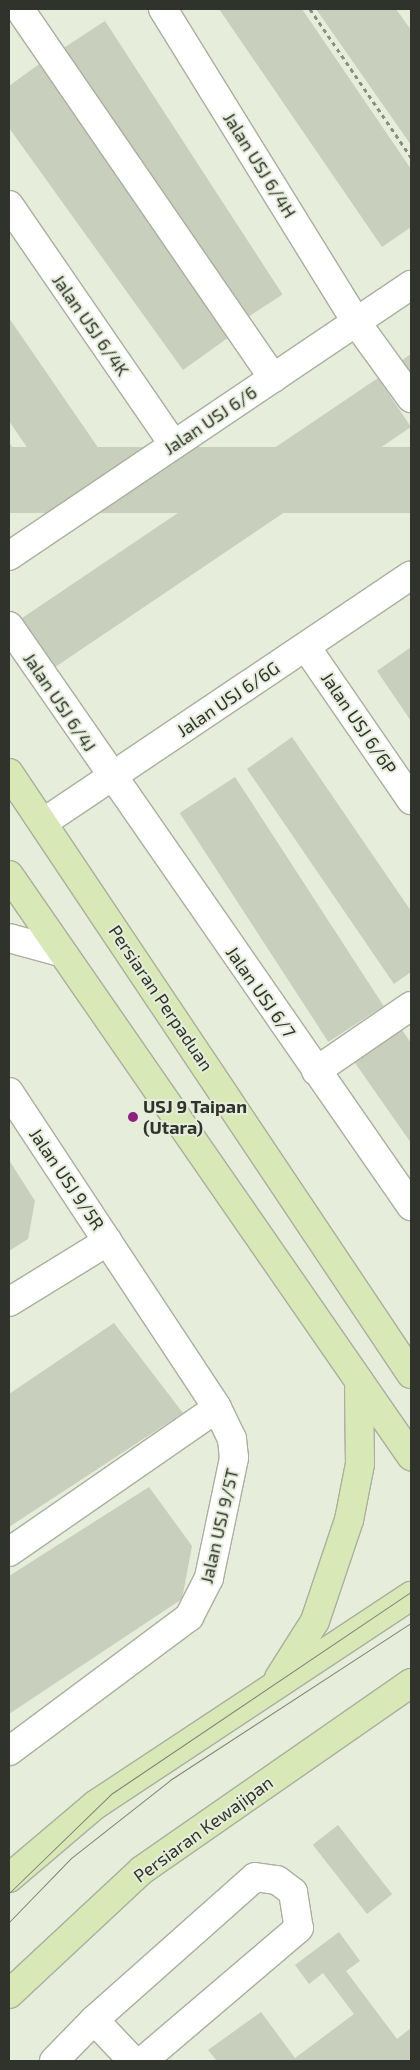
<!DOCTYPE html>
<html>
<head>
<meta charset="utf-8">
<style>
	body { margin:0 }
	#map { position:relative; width:420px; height:2070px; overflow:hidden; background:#e6edda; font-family:"Exo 2",sans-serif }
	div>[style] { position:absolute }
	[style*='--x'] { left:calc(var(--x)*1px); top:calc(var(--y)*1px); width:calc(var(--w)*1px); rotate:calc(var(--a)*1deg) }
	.building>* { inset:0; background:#c8cfbd; transform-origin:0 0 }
	.path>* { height:3px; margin-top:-1.5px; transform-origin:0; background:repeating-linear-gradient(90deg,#898e81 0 4px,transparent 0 8px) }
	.roads { filter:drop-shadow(1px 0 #a9b09e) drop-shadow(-1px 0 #a9b09e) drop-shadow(0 1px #a9b09e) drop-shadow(0 -1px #a9b09e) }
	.minor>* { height:28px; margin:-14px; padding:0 14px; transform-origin:14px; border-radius:14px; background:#fff }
	.major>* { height:28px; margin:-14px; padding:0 14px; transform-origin:14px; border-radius:14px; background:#d8e8b6 }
	.tram>* { height:1px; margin:-0.5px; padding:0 0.5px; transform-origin:0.5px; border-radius:0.5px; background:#7e8376 }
	.dots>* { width:14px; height:14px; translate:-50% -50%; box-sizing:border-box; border:2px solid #e6edda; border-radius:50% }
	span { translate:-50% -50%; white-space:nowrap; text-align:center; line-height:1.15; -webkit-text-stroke:4px #e6edda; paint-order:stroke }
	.street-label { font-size:18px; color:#30332c }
	.poi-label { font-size:18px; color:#30332c; font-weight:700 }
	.left { translate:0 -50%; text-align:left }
	.frame { position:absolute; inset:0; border:10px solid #30332c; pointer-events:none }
</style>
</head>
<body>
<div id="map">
	<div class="building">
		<div style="clip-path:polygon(219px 9px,302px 9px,411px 169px,411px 227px,382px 247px)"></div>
		<div style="clip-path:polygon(316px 9px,396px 9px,411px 30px,411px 145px)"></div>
		<div style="left:105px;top:21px;width:326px;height:54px;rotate:57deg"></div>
		<div style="clip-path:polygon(42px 62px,236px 332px,183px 370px,9px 128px,9px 86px)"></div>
		<div style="clip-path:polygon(9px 318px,99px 449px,50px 481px,9px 421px)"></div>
		<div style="clip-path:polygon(411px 354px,411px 376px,401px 361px)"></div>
		<div style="left:378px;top:378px;width:59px;height:431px;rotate:56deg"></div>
		<div style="clip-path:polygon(9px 442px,28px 471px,9px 483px)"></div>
		<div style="left:411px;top:447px;width:66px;height:402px;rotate:90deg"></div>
		<div style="clip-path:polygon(411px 647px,411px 721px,377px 671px)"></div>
		<div style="clip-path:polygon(292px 737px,411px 911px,411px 972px,394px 984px,247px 769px)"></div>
		<div style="left:235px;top:777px;width:273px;height:66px;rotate:57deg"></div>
		<div style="clip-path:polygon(400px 1027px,411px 1043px,411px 1143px,353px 1060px)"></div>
		<div style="clip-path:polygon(9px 1160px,35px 1201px,28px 1239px,9px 1251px)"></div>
		<div style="clip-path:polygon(114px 1323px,183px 1413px,9px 1527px,9px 1394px)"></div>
		<div style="clip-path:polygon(149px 1487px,192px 1546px,182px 1599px,9px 1714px,9px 1576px)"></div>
		<div style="left:338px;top:1825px;width:88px;height:32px;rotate:52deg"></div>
		<div style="clip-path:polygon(339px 1932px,360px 1961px,346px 1971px,397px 2039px,411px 2028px,411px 2061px,217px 2061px,208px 2050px,261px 2012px,295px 2058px,354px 2014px,323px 1973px,309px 1984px,295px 1965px)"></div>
	</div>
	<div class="path">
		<div style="--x:310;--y:9;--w:179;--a:55.7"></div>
	</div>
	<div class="roads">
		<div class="minor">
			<div style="--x:163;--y:9;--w:368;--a:58.3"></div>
			<div style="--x:356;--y:322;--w:94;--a:54.1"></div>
			<div style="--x:23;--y:14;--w:442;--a:55.5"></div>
			<div style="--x:9;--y:205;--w:291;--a:55.5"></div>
			<div style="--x:9;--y:556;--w:485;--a:-34"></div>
			<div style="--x:9;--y:626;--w:706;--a:55.27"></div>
			<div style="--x:306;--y:647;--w:186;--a:55.5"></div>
			<div style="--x:44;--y:822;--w:442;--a:-33.9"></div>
			<div style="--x:9;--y:938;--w:53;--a:15.4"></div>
			<div style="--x:316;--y:1071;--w:115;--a:-34.4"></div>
			<div style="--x:9;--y:1092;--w:378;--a:56.6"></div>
			<div style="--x:217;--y:1408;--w:34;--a:64"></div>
			<div style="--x:232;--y:1439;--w:19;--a:84"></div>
			<div style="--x:234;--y:1458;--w:123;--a:101.8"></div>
			<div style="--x:209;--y:1578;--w:44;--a:117.1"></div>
			<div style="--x:189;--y:1617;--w:224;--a:143.3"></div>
			<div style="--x:9;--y:1302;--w:116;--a:-31.6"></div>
			<div style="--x:9;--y:1552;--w:253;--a:-34.7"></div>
			<div style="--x:94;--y:2020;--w:57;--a:46.4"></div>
			<div style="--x:54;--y:2061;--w:57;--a:-45.7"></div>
			<div style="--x:94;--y:2020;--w:215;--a:-41.6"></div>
			<div style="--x:255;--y:1877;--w:22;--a:8"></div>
			<div style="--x:277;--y:1880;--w:20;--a:37"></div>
			<div style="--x:293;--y:1892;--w:36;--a:81"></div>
			<div style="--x:299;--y:1928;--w:205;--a:139.6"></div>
		</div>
		<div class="major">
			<div style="--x:9;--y:773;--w:723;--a:56.22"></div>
			<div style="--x:9;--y:875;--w:707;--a:55.32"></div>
			<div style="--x:279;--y:1678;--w:67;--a:-57.7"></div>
			<div style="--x:315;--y:1621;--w:107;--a:-71.4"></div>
			<div style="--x:349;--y:1520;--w:57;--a:-78.9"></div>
			<div style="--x:360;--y:1464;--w:83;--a:-90.7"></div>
			<div style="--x:9;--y:1878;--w:113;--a:-40.3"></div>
			<div style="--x:95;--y:1805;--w:379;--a:-33.5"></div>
			<div style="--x:9;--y:1994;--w:182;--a:-43"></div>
			<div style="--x:142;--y:1870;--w:328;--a:-34.8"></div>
		</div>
	</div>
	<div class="tram">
		<div style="--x:9;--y:1893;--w:142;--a:-44.1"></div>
		<div style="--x:111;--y:1794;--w:362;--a:-34"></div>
		<div style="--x:9;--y:1922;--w:89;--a:-45.9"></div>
		<div style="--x:71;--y:1858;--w:126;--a:-38.2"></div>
		<div style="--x:170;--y:1780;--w:288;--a:-33.1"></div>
	</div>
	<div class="dots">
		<div style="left:133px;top:1117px;background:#8f1f81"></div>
	</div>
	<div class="street-label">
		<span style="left:260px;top:165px;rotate:58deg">Jalan USJ 6/4H</span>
		<span style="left:91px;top:325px;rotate:55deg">Jalan USJ 6/4K</span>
		<span style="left:210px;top:420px;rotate:-34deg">Jalan USJ 6/6</span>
		<span style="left:228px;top:699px;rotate:-34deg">Jalan USJ 6/6G</span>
		<span style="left:60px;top:702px;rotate:56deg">Jalan USJ 6/4J</span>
		<span style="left:359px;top:723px;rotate:56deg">Jalan USJ 6/6P</span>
		<span style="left:261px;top:992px;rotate:55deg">Jalan USJ 6/7</span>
		<span style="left:161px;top:998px;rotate:56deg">Persiaran Perpaduan</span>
		<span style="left:67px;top:1179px;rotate:56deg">Jalan USJ 9/5R</span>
		<span style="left:219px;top:1526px;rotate:-77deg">Jalan USJ 9/5T</span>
		<span style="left:203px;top:1829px;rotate:-36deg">Persiaran Kewajipan</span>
	</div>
	<div class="poi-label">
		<span class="left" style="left:143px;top:1117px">USJ 9 Taipan<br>(Utara)</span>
	</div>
	<div class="frame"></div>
</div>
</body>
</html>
